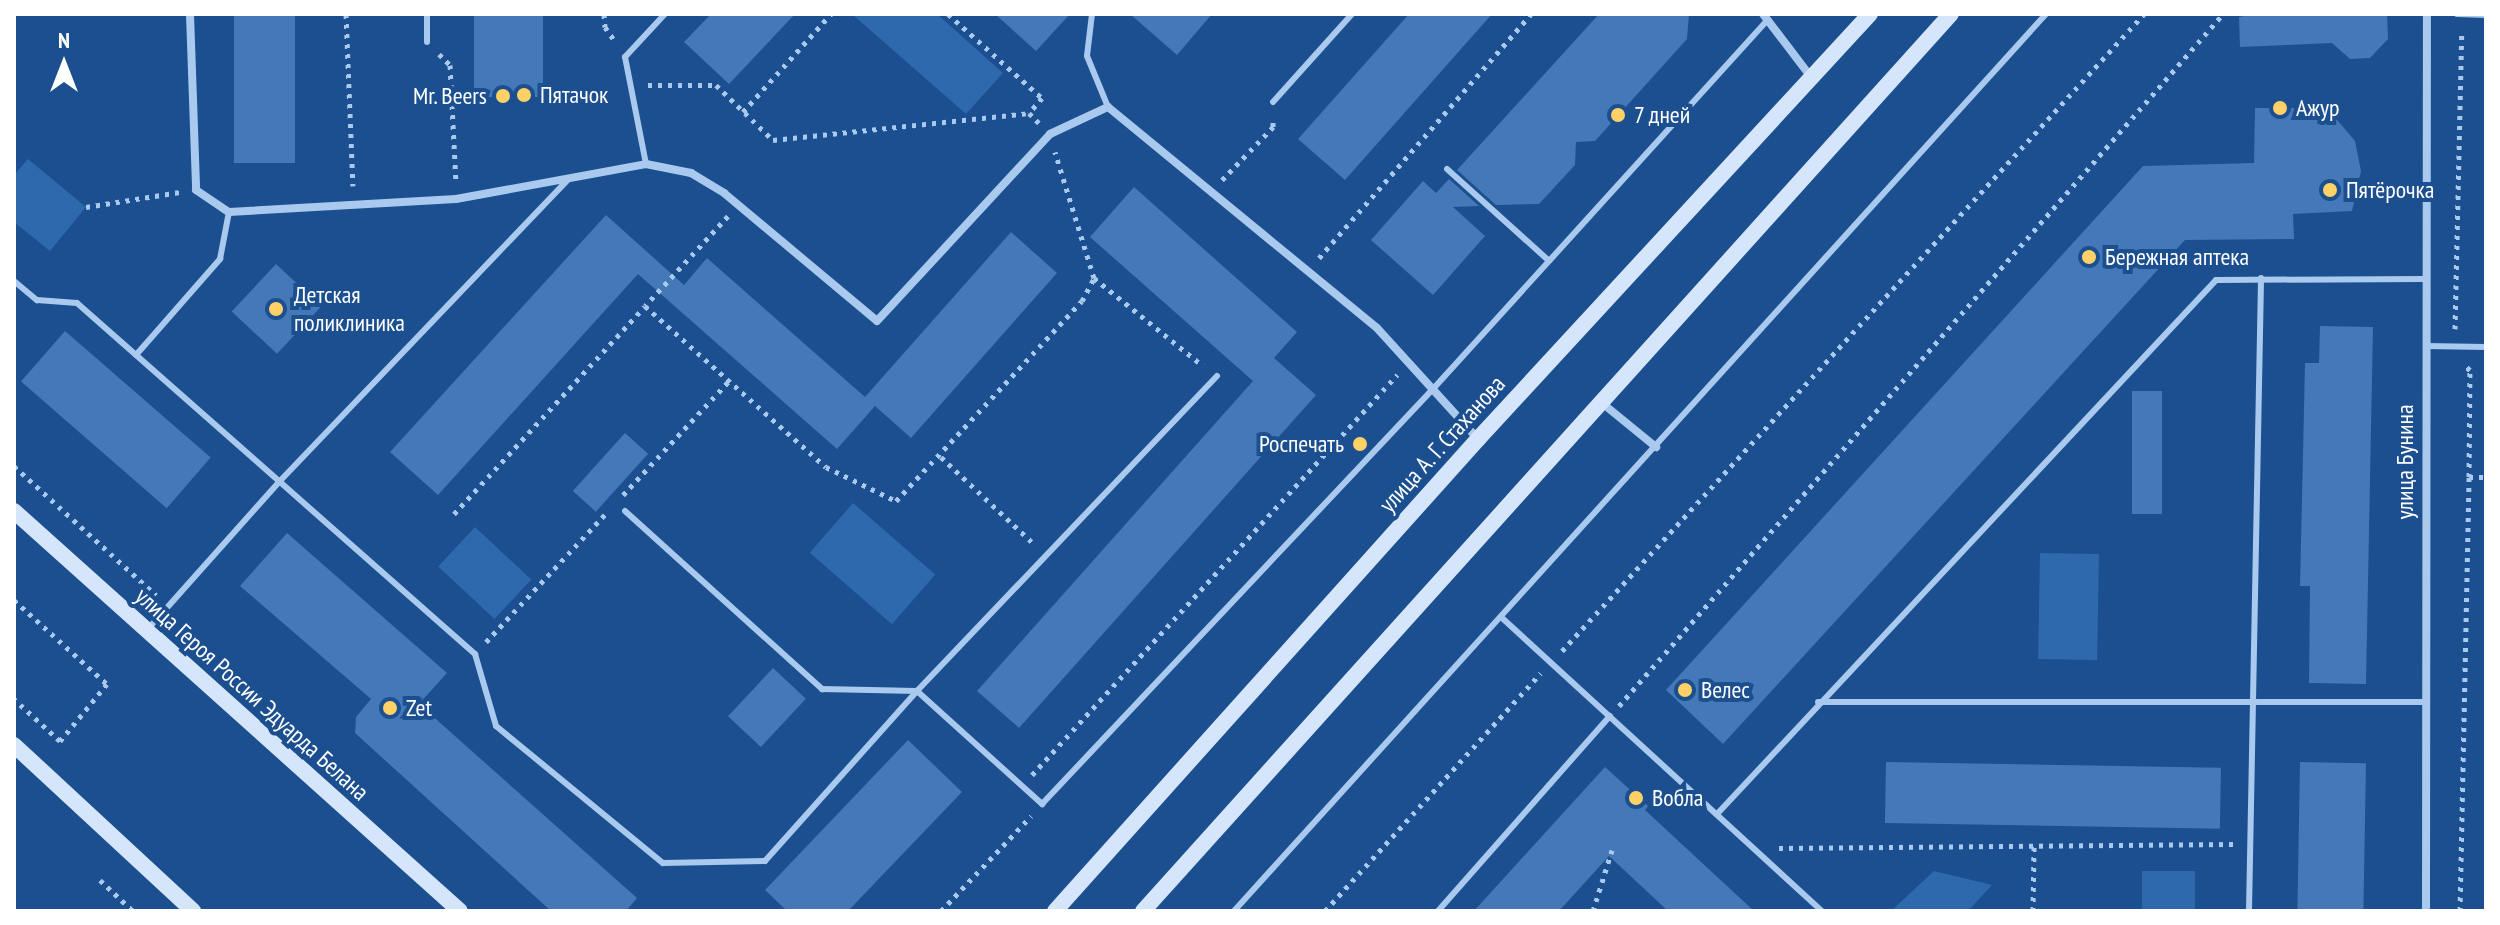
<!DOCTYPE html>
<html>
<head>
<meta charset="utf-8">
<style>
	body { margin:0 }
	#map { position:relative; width:2500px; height:925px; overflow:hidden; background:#1b4f8f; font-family:"PT Sans Narrow",sans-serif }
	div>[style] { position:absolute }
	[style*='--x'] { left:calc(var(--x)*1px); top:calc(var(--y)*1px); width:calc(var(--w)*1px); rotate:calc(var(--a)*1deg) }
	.green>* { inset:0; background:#2e69ad; transform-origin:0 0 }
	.building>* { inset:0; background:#4478b7; transform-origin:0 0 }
	.path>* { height:5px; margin-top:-2.5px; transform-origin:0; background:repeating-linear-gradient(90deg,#a9c9ee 0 4px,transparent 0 10px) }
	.lane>* { height:6px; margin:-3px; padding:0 3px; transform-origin:3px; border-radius:3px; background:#a9c9ee }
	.street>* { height:8px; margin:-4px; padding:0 4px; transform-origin:4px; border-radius:4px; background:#a9c9ee }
	.secondary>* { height:16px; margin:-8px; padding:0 8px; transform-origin:8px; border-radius:8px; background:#d6e6fa }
	.dots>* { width:22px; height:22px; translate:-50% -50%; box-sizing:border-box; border:4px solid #1b4f8f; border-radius:50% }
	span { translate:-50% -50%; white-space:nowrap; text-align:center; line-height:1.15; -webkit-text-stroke:8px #1b4f8f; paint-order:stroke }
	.poi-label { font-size:24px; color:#fff }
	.left { translate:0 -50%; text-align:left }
	.right { translate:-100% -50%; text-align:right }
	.street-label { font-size:24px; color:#fff }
	.frame { position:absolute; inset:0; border:16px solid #fff; pointer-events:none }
	.north { position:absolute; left:24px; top:24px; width:80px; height:80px; -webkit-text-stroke:6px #1b4f8f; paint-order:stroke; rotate:0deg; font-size:22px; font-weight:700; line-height:32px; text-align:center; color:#fff }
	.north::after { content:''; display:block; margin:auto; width:28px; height:36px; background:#fff; clip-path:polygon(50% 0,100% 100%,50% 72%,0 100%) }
</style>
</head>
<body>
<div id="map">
	<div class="green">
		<div style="clip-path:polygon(937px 14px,1003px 73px,966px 114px,853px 15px)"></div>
		<div style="clip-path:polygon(28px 159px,86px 207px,50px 251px,14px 222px,14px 175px)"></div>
		<div style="left:853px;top:503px;width:109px;height:66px;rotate:41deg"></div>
		<div style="left:475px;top:527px;width:77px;height:54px;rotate:43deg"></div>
		<div style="left:2040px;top:553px;width:59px;height:106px;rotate:1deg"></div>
		<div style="clip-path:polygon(1934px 871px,1992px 885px,1968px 911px,1891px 911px)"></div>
		<div style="left:2142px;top:871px;width:53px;height:40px"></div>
	</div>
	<div class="building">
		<div style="left:234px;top:14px;width:61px;height:149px"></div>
		<div style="left:474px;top:14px;width:69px;height:83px"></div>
		<div style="clip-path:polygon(711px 14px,795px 14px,729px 84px,684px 42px)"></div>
		<div style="clip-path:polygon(995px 14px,1070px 14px,1036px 51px)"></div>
		<div style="clip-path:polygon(1130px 14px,1212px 14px,1177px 55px)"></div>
		<div style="clip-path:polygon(1409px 14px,1492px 14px,1345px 180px,1298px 139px)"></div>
		<div style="clip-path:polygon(1599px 14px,1689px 14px,1687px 39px,1595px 141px,1576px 142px,1575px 165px,1539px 204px,1496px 205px,1457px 170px)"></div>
		<div style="clip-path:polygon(2256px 14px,2387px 14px,2388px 39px,2370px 58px,2350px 59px,2332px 43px,2240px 47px,2239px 17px)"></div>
		<div style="clip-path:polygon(2255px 108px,2327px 108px,2355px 141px,2361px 171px,2352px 211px,2293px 214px,2294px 239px,2185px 240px,1723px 744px,1666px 690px,2143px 166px,2254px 163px)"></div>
		<div style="clip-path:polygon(1449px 179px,1479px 206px,1453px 207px,1485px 236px,1433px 295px,1371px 240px,1423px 181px,1436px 193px)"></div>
		<div style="clip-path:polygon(1134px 187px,1297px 332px,1274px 358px,1316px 395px,1019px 728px,977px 691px,1253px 381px,1090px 237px)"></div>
		<div style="clip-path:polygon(606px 215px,684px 285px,707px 258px,865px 397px,1011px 232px,1057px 273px,911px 438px,875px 406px,837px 449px,638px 274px,438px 495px,390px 452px)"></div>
		<div style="left:276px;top:264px;width:62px;height:65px;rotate:43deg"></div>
		<div style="clip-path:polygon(2320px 326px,2373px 327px,2366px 684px,2309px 683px,2310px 586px,2300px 586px,2305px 363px,2319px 363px)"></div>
		<div style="left:65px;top:331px;width:193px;height:67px;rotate:41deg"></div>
		<div style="left:2132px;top:391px;width:30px;height:123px"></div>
		<div style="left:625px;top:433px;width:31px;height:78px;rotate:42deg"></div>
		<div style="clip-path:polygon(287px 533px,447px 673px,419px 704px,637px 898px,626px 911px,551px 911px,355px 733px,356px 717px,371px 699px,240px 586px)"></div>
		<div style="left:773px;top:668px;width:45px;height:66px;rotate:43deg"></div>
		<div style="clip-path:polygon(908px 740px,962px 792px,848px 911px,787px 911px,765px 890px)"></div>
		<div style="left:1886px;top:762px;width:335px;height:61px;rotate:1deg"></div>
		<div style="left:2300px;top:762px;width:66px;height:149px;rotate:1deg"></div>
		<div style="clip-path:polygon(1605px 767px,1648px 806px,1645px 810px,1754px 911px,1668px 911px,1609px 856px,1559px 911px,1474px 911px)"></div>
	</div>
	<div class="path">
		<div style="--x:346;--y:14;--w:172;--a:87.7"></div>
		<div style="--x:604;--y:14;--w:13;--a:86"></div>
		<div style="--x:605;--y:27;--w:19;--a:55"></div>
		<div style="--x:948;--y:14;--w:126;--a:41.8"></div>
		<div style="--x:1042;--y:98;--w:20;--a:131"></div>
		<div style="--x:439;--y:54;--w:16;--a:45"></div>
		<div style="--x:450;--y:65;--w:118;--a:87.1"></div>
		<div style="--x:648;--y:85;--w:68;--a:0"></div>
		<div style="--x:716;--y:85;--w:79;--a:44"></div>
		<div style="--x:773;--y:140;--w:257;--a:-6"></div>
		<div style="--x:1029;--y:113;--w:14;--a:45"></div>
		<div style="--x:743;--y:112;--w:132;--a:-48.1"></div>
		<div style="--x:1222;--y:180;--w:74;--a:-46.1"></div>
		<div style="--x:1273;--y:127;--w:8;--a:-90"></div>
		<div style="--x:86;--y:207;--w:95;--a:-9.1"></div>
		<div style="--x:728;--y:216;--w:122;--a:132.7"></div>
		<div style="--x:645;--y:306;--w:242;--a:41.7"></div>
		<div style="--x:826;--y:467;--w:78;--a:25.9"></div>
		<div style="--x:896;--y:501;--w:273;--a:-47.1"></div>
		<div style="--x:1082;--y:301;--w:26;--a:-62"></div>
		<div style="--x:1094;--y:278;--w:132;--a:-107.2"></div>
		<div style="--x:1319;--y:258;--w:323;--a:-49"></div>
		<div style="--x:1094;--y:278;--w:140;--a:38.9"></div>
		<div style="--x:2455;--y:329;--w:298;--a:-88.7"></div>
		<div style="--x:941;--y:457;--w:127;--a:43.1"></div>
		<div style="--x:14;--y:466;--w:192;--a:42.3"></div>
		<div style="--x:2469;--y:477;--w:17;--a:0"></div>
		<div style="--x:623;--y:495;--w:156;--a:-47.1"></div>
		<div style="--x:454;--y:514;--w:282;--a:-47.4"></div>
		<div style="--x:14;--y:600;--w:125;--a:42.1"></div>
		<div style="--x:107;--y:684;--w:74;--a:129.5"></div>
		<div style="--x:60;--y:741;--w:62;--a:-137.6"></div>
		<div style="--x:486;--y:642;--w:179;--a:-47"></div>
		<div style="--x:1562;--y:651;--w:863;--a:-47.58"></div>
		<div style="--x:1619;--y:706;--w:919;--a:-48.88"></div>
		<div style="--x:1032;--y:775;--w:542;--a:-47.62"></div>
		<div style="--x:1779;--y:848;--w:454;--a:-0.5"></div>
		<div style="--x:100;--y:880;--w:45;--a:43.2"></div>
		<div style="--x:941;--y:911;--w:131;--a:-46.5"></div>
		<div style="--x:1325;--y:911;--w:321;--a:-47.8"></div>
		<div style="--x:1593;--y:911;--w:64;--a:-72.7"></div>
		<div style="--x:2033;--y:911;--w:65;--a:-89.1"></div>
		<div style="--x:2460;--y:911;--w:434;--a:-88.8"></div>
		<div style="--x:2469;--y:477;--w:107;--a:-89.5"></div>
		<div style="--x:2470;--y:370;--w:9;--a:-139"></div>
	</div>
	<div class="lane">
		<div style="--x:427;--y:14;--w:28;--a:90"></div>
		<div style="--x:1092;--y:14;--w:42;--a:96.8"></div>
		<div style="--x:1087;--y:56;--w:55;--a:67.6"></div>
		<div style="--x:2457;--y:14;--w:29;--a:2"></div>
		<div style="--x:1273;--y:102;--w:118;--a:-48.1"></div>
		<div style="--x:646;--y:164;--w:109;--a:-101.1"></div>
		<div style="--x:625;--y:57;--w:59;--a:-47.1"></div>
		<div style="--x:1447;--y:169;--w:136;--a:42"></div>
		<div style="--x:14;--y:281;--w:30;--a:40"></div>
		<div style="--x:37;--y:300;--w:40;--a:4.3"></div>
		<div style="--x:77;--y:303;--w:531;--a:41.41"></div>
		<div style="--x:475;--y:654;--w:75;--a:73.7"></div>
		<div style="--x:496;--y:726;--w:216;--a:39.4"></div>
		<div style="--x:663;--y:863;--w:102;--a:-1.1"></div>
		<div style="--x:765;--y:861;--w:228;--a:-48.2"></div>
		<div style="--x:917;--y:691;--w:169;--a:42.1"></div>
		<div style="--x:1042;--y:804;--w:570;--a:-46.71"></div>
		<div style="--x:1433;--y:389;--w:498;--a:-47.8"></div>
		<div style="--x:2426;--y:346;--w:60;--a:1"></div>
		<div style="--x:136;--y:355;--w:128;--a:-48.8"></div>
		<div style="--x:220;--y:259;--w:48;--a:-79.2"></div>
		<div style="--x:625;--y:511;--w:266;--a:42.1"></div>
		<div style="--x:822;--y:689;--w:95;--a:1.2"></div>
		<div style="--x:917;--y:691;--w:435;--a:-46.4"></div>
		<div style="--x:1501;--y:617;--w:435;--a:42.5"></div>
		<div style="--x:148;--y:629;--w:197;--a:-48.3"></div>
		<div style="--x:279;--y:482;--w:419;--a:-46.3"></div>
		<div style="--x:1818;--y:702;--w:607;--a:0"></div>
		<div style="--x:1718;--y:813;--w:729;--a:-46.94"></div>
		<div style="--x:2216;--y:280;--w:208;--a:-0.3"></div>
		<div style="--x:1234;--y:911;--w:1210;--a:-47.85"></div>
		<div style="--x:1438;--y:911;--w:260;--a:-48.6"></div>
		<div style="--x:2249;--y:911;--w:633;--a:-88.91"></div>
	</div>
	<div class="street">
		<div style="--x:190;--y:14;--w:176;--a:88"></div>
		<div style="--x:196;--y:190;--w:40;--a:34"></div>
		<div style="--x:229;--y:212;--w:227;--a:-3.3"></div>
		<div style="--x:456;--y:199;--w:193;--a:-10.4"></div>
		<div style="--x:646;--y:164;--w:46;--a:11.3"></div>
		<div style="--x:691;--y:173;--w:39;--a:31"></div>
		<div style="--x:724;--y:193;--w:199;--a:39.9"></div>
		<div style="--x:877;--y:321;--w:255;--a:-47.2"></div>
		<div style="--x:1050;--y:134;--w:64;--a:-25"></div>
		<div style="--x:1108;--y:107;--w:348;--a:39.4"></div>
		<div style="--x:1377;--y:328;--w:150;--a:47.7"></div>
		<div style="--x:1763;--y:14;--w:79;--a:52.7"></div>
		<div style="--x:1602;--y:403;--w:70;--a:39.2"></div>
		<div style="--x:2426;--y:911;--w:897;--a:-89.94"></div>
	</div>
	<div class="secondary">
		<div style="--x:14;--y:511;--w:599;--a:41.89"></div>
		<div style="--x:14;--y:745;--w:244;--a:42.8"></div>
		<div style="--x:1055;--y:911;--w:634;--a:-48.13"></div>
		<div style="--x:1478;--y:439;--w:578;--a:-47.31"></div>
		<div style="--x:1143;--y:911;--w:1207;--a:-47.99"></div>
	</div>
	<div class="dots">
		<div style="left:524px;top:95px;background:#ffd166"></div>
		<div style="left:503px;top:96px;background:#ffd166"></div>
		<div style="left:2280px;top:108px;background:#ffd166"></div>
		<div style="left:1618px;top:115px;background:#ffd166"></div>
		<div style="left:2330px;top:190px;background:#ffd166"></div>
		<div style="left:2089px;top:257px;background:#ffd166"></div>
		<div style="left:276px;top:309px;background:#ffd166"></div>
		<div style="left:1360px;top:444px;background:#ffd166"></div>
		<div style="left:1685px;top:690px;background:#ffd166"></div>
		<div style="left:390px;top:708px;background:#ffd166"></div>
		<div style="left:1636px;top:798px;background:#ffd166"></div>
	</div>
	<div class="poi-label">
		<span class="left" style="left:540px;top:95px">Пятачок</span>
		<span class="right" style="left:487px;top:96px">Mr. Beers</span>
		<span class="left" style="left:2296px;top:108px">Ажур</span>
		<span class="left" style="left:1634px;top:115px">7 дней</span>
		<span class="left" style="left:2346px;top:190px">Пятёрочка</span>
		<span class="left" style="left:2105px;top:257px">Бережная аптека</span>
		<span class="left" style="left:294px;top:309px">Детская<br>поликлиника</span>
		<span class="right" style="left:1344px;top:444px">Роспечать</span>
		<span class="left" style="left:1701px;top:690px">Велес</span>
		<span class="left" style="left:406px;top:708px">Zet</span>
		<span class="left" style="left:1652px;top:798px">Вобла</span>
	</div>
	<div class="street-label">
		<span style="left:1442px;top:444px;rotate:-48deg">улица А. Г. Стаханова</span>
		<span style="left:2405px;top:462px;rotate:-90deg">улица Бунина</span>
		<span style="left:252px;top:694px;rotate:42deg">улица Героя России Эдуарда Белана</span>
	</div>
	<div class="frame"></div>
	<div class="north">N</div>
</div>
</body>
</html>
